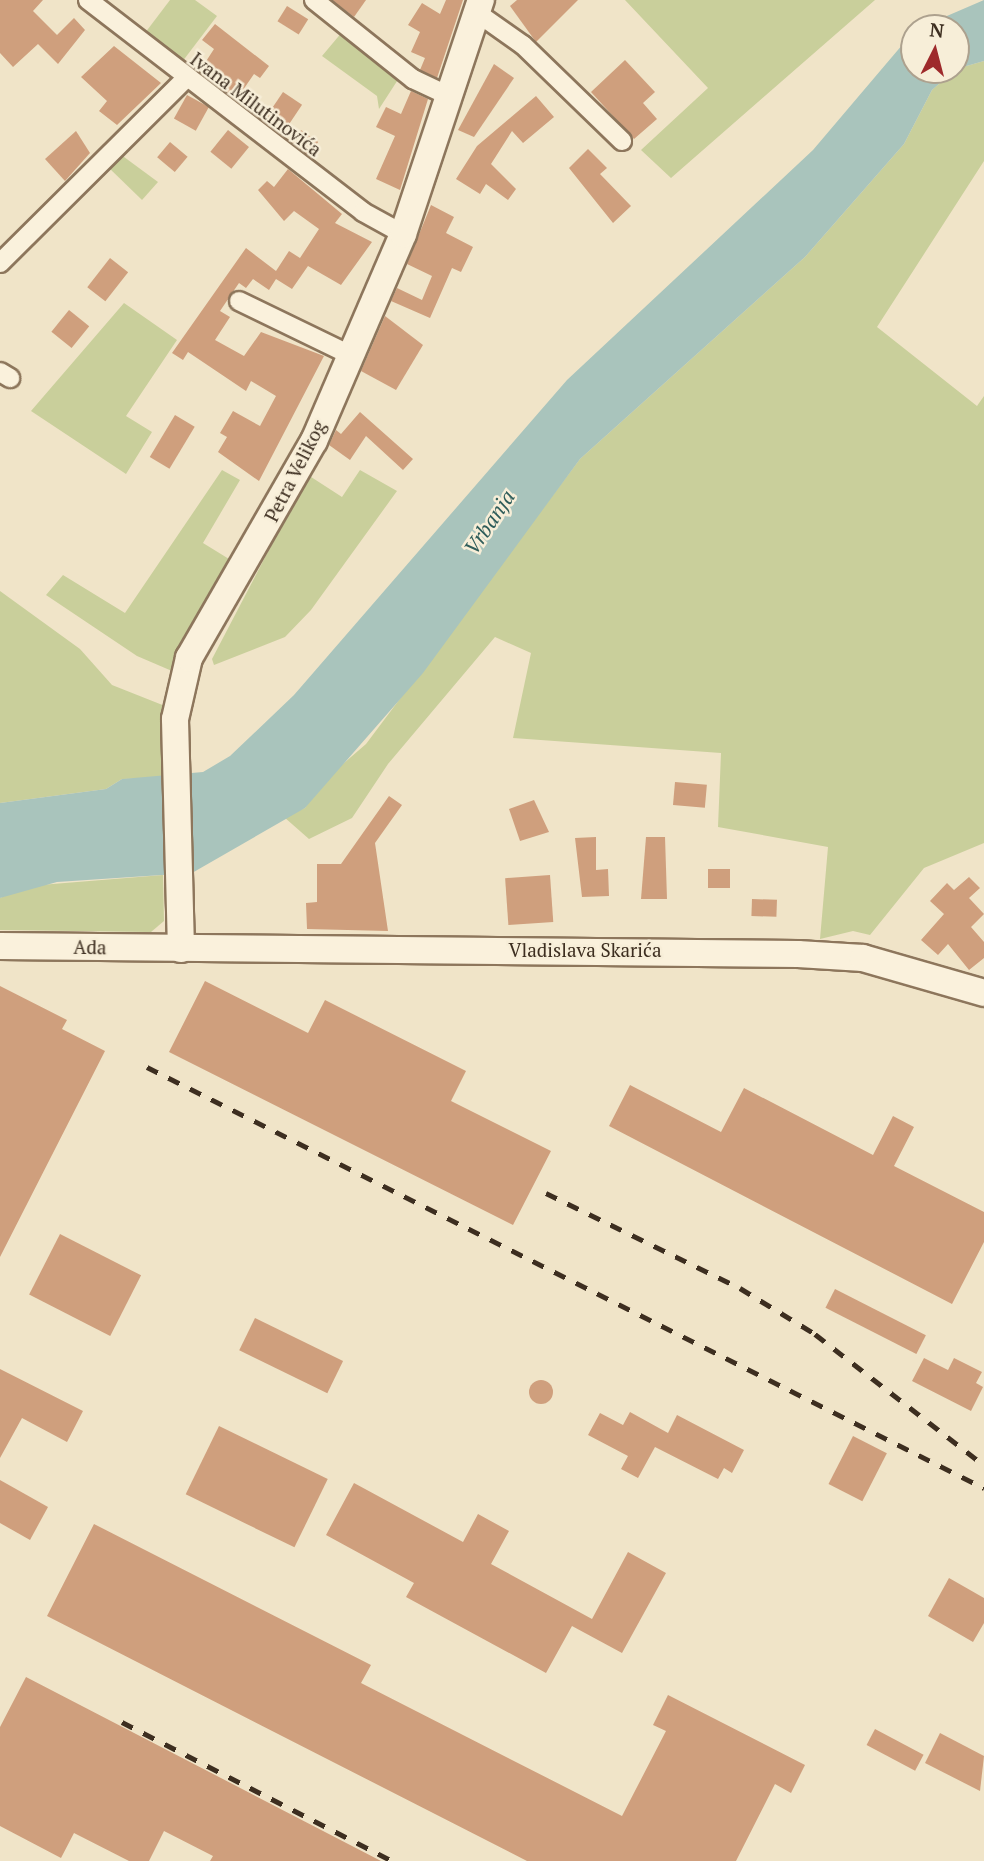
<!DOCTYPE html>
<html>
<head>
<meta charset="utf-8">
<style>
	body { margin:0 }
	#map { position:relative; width:984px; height:1861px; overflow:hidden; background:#f0e4c8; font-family:"PT Serif",serif }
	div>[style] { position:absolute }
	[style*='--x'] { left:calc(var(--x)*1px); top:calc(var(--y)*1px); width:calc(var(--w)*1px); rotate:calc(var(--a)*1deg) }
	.green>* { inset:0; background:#c9cf9b }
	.water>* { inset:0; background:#a9c4bc }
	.building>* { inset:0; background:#cf9f7d; transform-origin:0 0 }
	.round { border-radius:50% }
	.roads { filter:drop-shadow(2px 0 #8d765c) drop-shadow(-2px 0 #8d765c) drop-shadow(0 2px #8d765c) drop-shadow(0 -2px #8d765c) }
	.street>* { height:18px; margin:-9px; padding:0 9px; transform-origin:9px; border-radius:9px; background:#faf1dc }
	.secondary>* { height:26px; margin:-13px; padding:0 13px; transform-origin:13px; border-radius:13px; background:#faf1dc }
	.rail>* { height:5px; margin-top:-2.5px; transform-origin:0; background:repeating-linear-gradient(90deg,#3d2e20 0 12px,transparent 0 24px) }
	span { translate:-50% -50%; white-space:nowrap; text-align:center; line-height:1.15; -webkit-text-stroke:5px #f7eed8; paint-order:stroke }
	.street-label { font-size:19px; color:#3d2e20 }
	.water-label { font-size:21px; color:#2f5d5a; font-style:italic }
	.north { position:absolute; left:900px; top:14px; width:70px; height:70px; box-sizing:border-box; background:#f7eed8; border:2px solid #ada18e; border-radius:50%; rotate:6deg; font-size:19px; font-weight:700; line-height:28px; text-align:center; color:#3d2e20 }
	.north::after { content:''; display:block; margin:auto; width:24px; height:32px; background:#9e2a2b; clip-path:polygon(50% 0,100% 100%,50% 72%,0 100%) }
</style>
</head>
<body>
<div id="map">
	<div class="green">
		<div style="clip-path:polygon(170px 0,195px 0,217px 16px,182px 62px,145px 33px)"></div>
		<div style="clip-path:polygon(625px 0,875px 0,671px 178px,641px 150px,708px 88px)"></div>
		<div style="clip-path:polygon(343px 31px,401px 75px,379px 109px,377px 96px,322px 56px)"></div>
		<div style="clip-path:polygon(984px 61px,984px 161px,877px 327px,977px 406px,984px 396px,984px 843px,924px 868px,870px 935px,853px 931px,820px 939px,828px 847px,718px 827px,721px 753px,513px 738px,531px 653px,495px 637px,388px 764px,352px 818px,309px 839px,284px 817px,305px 808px,321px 783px,366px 744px,580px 459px,805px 257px,904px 144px,932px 90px,956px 69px)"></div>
		<div style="clip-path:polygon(120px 154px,158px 182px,142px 200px,107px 166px)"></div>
		<div style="clip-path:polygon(124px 303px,177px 340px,126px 416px,152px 432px,126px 474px,31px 411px)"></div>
		<div style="clip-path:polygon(222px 470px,240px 480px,203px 543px,229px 559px,172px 671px,137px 656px,46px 595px,63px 575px,125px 613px)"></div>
		<div style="clip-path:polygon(360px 470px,397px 491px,311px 610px,285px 637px,214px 665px,212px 659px,308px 475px,342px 497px)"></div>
		<div style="clip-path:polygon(0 591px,80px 649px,112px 685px,165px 706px,163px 778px,122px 779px,106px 789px,0 803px)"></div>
		<div style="clip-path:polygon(163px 875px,164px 921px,151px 932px,0 930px,0 898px,28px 886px)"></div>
	</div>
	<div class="water">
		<div style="clip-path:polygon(984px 0,984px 61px,956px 69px,956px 28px,919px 28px)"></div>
		<div style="clip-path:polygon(914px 31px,914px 70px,955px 70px,932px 90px,904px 144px,805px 257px,580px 459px,423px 673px,305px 808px,192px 873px,57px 882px,0 898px,0 803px,106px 789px,122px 779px,203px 772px,230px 756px,294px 695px,567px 380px,813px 150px)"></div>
	</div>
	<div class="building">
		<div style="clip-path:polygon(0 0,43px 0,33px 11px,57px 35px,74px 18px,85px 30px,58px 64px,38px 44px,13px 67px,0 53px)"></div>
		<div style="clip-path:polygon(332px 0,366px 0,354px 17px)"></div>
		<div style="clip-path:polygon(446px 0,463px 0,437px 78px,420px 70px,425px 58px,411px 52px,420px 32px,408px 25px,422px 3px,440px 14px)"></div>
		<div style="clip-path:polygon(517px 0,578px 0,536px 42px,510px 6px)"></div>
		<div style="left:287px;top:6px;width:25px;height:18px;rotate:32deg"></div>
		<div style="clip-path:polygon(215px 24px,269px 66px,260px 78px,254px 74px,236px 100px,201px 69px,214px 49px,202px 40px)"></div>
		<div style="clip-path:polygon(114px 46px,161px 83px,117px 125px,99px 111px,107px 101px,81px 77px)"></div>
		<div style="clip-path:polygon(625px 60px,655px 92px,643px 103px,657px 119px,634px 139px,591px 92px)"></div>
		<div style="clip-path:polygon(494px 64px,514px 78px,474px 137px,458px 130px)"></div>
		<div style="clip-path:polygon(411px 91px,428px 99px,400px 190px,376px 179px,395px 136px,376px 127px,386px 107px,401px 114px)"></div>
		<div style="left:283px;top:92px;width:23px;height:32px;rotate:34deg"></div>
		<div style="left:187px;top:95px;width:25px;height:27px;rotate:29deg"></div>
		<div style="clip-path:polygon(536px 96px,554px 117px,523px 143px,512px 131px,491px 164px,516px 189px,508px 200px,486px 184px,480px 194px,456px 179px,477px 146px)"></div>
		<div style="left:228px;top:130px;width:27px;height:28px;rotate:39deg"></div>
		<div style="left:301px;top:130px;width:21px;height:16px;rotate:35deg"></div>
		<div style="clip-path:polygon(76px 131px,90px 153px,65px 181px,45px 159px)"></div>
		<div style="left:170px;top:142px;width:23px;height:20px;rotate:40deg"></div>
		<div style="clip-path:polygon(588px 149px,607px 168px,600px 174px,631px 206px,613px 223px,569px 168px)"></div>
		<div style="clip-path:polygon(288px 169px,342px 214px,335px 223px,372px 242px,341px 285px,308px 266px,292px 289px,276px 279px,269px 290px,253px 279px,246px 288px,239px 283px,220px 311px,230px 317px,215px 340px,244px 356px,261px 332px,324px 356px,259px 481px,218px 452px,227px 437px,220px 433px,233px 411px,260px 426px,276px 396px,251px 381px,246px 391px,188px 352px,183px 360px,172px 353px,246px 248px,276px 271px,289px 251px,300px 258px,319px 229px,294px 211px,284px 221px,258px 190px,267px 181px,274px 187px)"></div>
		<div style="clip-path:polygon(431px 205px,454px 217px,446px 233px,473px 247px,461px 272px,452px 268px,430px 318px,391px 301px,397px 288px,422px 300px,432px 276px,407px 264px)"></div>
		<div style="left:110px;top:258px;width:23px;height:37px;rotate:38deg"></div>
		<div style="left:69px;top:310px;width:26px;height:28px;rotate:39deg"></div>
		<div style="clip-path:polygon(385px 316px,423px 345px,396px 390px,361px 371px)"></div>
		<div style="clip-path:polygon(360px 412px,413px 459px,403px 470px,366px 436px,350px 460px,329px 445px,336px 430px,341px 434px)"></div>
		<div style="left:175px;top:415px;width:23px;height:49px;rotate:31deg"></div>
		<div style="left:675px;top:782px;width:32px;height:23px;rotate:5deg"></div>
		<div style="clip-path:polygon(389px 796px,402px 805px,375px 843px,388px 931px,307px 929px,306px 903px,317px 902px,317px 864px,341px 864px)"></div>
		<div style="clip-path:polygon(534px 800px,549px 832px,520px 841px,509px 809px)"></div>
		<div style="clip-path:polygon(596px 837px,596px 870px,608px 869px,609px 896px,582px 897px,575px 838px)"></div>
		<div style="clip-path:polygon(646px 837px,665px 837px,667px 899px,641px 899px)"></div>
		<div style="left:708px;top:869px;width:22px;height:19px"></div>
		<div style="left:550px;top:875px;width:47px;height:45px;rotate:86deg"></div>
		<div style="clip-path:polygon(969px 877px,980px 888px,969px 898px,984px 914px,971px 927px,984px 942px,984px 958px,969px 970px,948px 944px,938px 955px,921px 940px,944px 914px,930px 901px,947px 883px,954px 890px)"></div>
		<div style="left:752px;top:899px;width:25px;height:17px;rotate:2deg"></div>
		<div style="clip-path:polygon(205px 981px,308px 1033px,325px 1000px,466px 1071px,451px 1101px,551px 1151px,513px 1225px,169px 1052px)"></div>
		<div style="clip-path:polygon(0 986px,67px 1020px,62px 1029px,105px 1051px,0 1257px)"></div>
		<div style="clip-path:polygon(630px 1085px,721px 1132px,744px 1088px,873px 1155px,893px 1116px,914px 1127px,894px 1166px,984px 1212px,984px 1242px,952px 1304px,609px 1126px)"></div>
		<div style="left:60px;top:1234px;width:91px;height:68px;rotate:27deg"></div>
		<div style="left:835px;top:1289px;width:102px;height:21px;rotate:27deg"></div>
		<div style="left:255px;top:1318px;width:98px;height:36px;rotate:26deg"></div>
		<div style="clip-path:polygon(924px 1358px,948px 1370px,954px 1358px,982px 1372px,976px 1383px,983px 1387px,971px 1411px,912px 1381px)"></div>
		<div style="clip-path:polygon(0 1369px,83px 1411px,67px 1442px,22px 1418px,0 1458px)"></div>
		<div class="round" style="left:529px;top:1380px;width:24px;height:24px"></div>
		<div style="clip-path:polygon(630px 1412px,668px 1433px,677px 1415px,744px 1450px,732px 1473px,724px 1468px,718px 1479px,655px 1447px,638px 1478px,621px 1469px,628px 1456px,588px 1435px,600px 1413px,623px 1425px)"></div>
		<div style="left:219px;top:1426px;width:121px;height:76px;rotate:26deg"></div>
		<div style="left:853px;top:1436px;width:38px;height:54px;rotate:27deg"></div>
		<div style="clip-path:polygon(0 1480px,48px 1507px,30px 1540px,0 1523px)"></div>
		<div style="clip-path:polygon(354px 1483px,463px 1542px,478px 1514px,509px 1531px,491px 1564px,592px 1619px,628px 1552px,666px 1573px,622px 1653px,572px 1626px,546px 1673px,406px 1597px,414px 1583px,326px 1535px)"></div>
		<div style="clip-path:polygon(94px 1524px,371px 1665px,361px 1683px,622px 1816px,666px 1731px,653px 1725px,668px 1695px,805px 1765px,791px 1793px,775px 1784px,736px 1861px,527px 1861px,47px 1616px)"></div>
		<div style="clip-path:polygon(949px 1578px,984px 1598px,984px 1623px,973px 1642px,928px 1616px)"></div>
		<div style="clip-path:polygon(26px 1677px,246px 1791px,381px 1861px,210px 1861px,213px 1856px,164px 1831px,149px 1861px,129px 1861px,74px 1833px,61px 1858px,0 1826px,0 1727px)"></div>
		<div style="left:875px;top:1729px;width:55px;height:18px;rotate:28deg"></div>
		<div style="clip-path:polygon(940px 1733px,984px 1756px,980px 1791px,925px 1763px)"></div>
	</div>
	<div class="roads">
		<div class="street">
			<div style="--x:88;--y:0;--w:347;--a:37.6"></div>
			<div style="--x:363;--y:212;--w:46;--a:28.8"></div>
			<div style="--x:314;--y:0;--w:127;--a:38.6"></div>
			<div style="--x:413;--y:79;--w:42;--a:25.3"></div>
			<div style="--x:476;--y:12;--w:57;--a:35.1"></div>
			<div style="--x:523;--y:45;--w:138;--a:44.1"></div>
			<div style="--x:0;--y:263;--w:262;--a:-44.8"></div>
			<div style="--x:239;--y:301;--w:123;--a:25.9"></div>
			<div style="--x:0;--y:372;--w:12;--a:31"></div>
		</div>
		<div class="secondary">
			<div style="--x:0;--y:946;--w:798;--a:0.57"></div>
			<div style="--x:798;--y:954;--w:65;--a:3.5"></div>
			<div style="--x:863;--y:958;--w:126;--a:16.1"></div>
			<div style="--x:181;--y:949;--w:230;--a:-91.5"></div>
			<div style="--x:175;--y:719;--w:63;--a:-77.1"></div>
			<div style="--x:189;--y:658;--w:250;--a:-60.1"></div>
			<div style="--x:314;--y:441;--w:225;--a:-66.7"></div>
			<div style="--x:403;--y:234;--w:247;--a:-71.6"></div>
		</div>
	</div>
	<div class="rail">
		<div style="--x:147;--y:1067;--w:937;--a:26.7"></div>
		<div style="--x:546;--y:1193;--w:216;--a:26.1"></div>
		<div style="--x:740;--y:1288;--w:88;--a:31.5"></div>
		<div style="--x:815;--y:1334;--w:214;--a:37.8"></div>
		<div style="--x:122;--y:1722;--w:305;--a:27.2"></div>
	</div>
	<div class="street-label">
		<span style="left:256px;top:104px;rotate:37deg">Ivana Milutinovića</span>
		<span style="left:295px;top:471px;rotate:-63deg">Petra Velikog</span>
		<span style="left:90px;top:947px;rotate:1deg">Ada</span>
		<span style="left:585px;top:950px">Vladislava Skarića</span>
	</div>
	<div class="water-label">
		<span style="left:489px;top:522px;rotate:-56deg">Vrbanja</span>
	</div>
	<div class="north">N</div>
</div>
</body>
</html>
